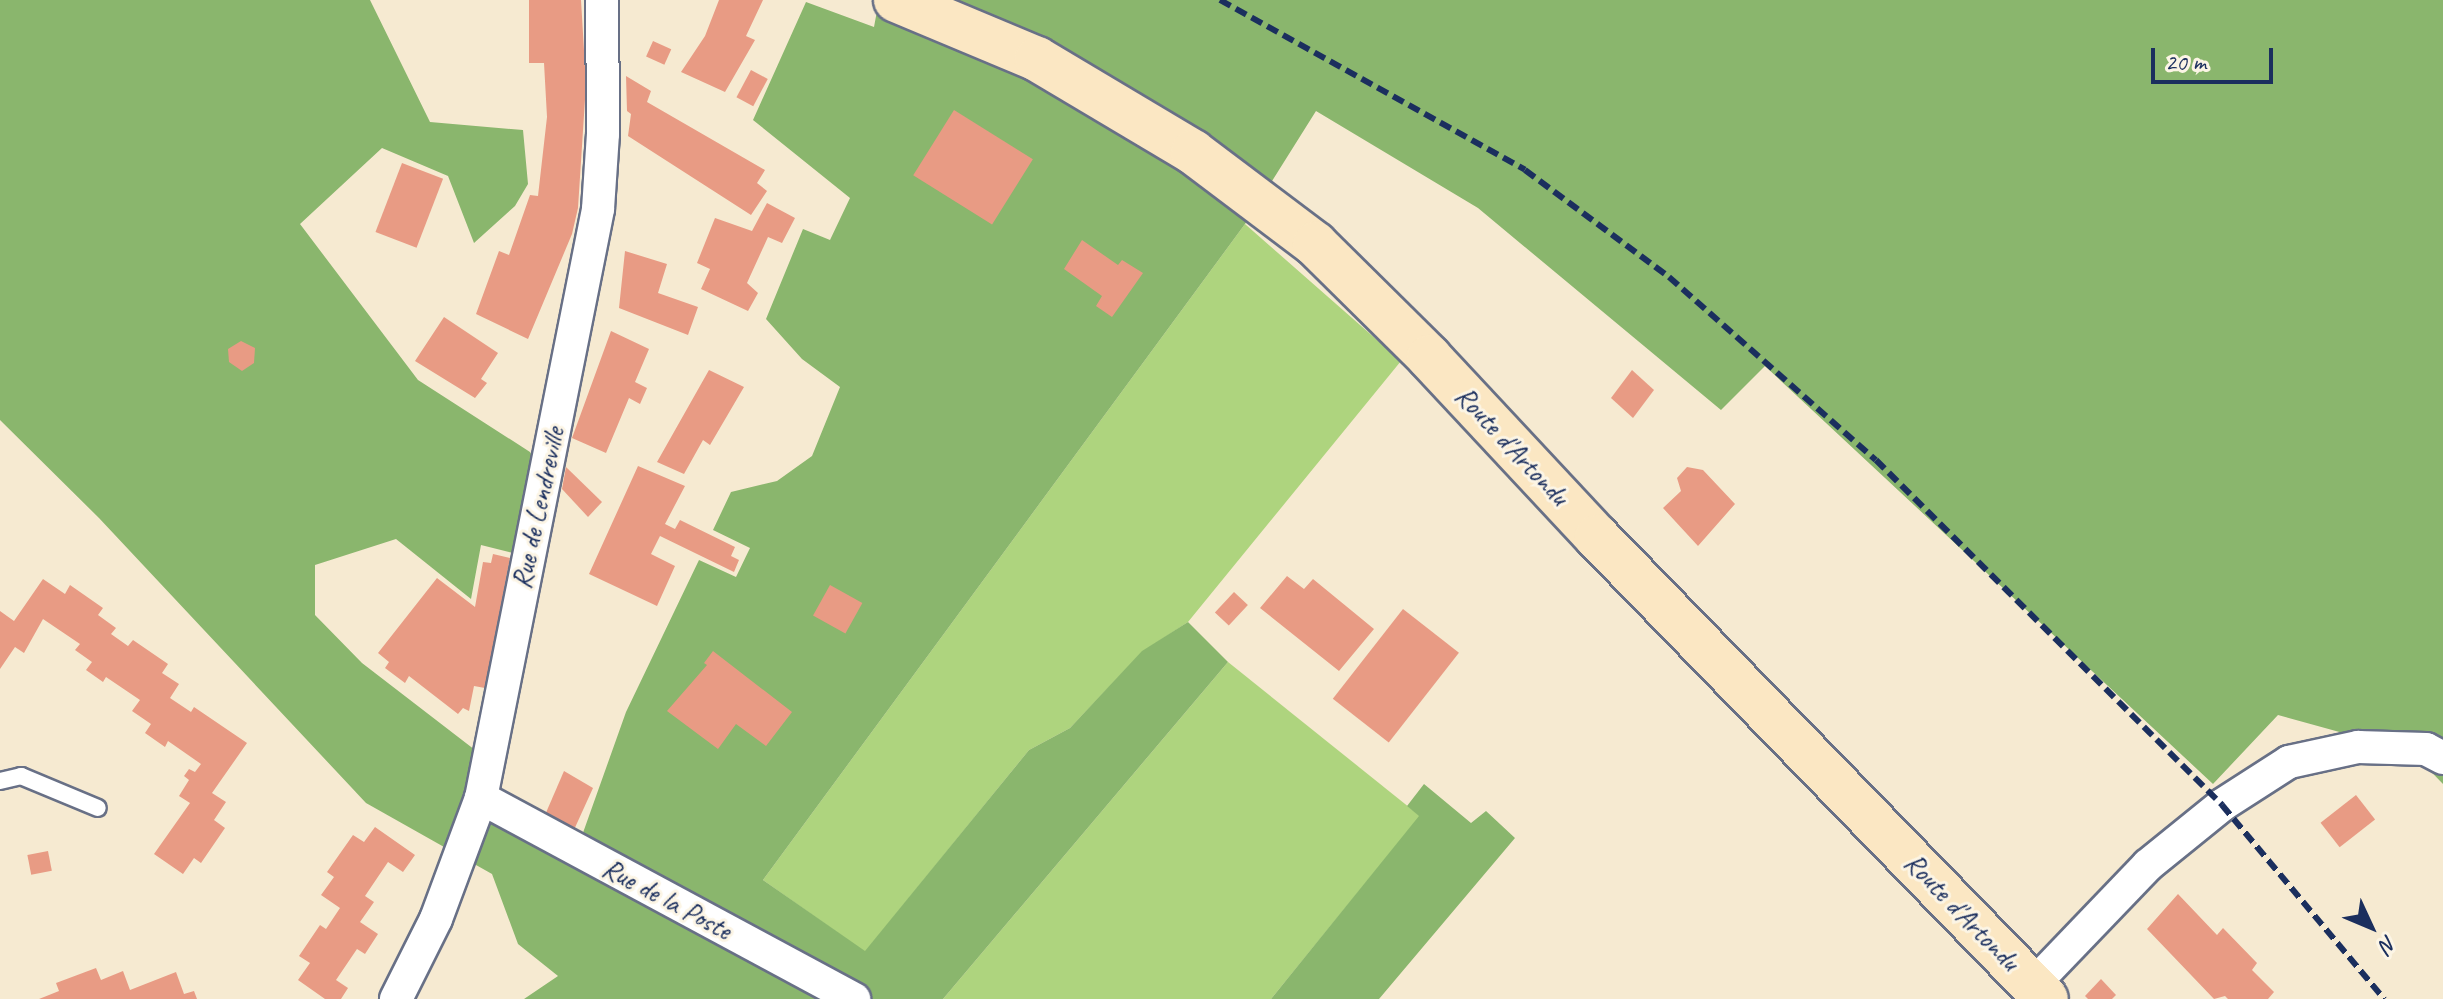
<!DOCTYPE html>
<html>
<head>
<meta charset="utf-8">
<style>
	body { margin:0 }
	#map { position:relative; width:2443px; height:999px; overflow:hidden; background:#f6ead1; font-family:Caveat,sans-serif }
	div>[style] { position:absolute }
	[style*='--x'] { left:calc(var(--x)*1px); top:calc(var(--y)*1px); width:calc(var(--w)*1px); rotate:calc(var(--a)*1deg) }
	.green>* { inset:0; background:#aed47e }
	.forest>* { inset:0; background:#8ab66d }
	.building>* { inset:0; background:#e89b84; transform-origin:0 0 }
	.roads { filter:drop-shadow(2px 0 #687086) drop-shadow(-2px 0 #687086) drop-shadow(0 2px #687086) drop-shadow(0 -2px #687086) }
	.lane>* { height:16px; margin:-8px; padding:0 8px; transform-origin:8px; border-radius:8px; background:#fff }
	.street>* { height:32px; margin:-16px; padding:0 16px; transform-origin:16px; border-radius:16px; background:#fff }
	.secondary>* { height:44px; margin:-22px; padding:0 22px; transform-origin:22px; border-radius:22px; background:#fbe7c3 }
	.rail>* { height:6px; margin-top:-3px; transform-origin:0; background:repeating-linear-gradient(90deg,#1b2f5e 0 12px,transparent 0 18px) }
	span { translate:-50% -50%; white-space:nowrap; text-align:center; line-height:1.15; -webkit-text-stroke:6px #fcf5e5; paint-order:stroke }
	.street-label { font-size:28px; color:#1b2f5e }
	.north { position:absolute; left:2331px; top:887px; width:80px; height:80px; -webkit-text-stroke:6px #fcf5e5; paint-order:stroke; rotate:134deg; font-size:22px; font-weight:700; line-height:32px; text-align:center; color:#1b2f5e }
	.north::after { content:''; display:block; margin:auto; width:28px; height:36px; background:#1b2f5e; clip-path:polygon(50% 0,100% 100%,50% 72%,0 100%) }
	.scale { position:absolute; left:2151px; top:48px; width:122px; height:36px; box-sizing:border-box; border:4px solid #1b2f5e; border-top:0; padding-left:10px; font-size:24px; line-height:28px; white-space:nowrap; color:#1b2f5e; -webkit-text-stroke:6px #fcf5e5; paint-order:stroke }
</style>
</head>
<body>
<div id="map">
	<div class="green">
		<div style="clip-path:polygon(1245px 224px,1401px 361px,1188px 622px,1142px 652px,1070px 728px,1029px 750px,865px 952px,763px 880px)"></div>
		<div style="clip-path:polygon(1228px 662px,1420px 816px,1271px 999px,943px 999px)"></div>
	</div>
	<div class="forest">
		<div style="clip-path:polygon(0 0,370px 0,430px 122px,523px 130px,528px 184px,515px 206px,474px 243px,448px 176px,382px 148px,300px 224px,418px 380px,530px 452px,550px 487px,513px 553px,481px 545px,471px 599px,396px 539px,315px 565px,315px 615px,362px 663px,501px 770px,489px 797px,579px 844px,626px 712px,699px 560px,736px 577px,750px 548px,713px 530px,731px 492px,777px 481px,812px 456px,840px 387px,802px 359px,766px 319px,803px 229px,830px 240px,850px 198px,753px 120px,806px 2px,874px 27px,879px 0,2443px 0,2443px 784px,2412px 752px,2278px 715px,2213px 784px,1765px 366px,1721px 410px,1478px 208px,1316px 111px,1245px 224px,763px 880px,865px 951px,1029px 750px,1070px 728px,1142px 651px,1188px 622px,1228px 662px,943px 999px,524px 999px,558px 976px,518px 944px,492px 874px,366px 803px,99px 518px,0 420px)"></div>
		<div style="clip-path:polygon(1424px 784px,1471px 823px,1486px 811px,1515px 838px,1379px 999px,1271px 999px,1419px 816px,1407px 806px)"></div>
	</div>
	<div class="building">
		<div style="clip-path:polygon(529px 0,581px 0,586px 84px,578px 208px,572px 234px,528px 339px,476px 314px,499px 251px,509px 255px,530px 195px,538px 196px,547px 117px,544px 63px,529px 63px)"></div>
		<div style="clip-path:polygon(719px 0,763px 0,746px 36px,755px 40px,725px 92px,681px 72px,705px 36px)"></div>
		<div style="left:653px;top:41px;width:20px;height:17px;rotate:24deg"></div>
		<div style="left:751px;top:70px;width:19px;height:31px;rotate:28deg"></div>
		<div style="clip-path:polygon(626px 76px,651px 91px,647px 102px,765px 170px,757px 183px,767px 191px,751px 215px,628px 136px,631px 114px,627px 111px)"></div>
		<div style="left:954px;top:110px;width:93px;height:77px;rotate:32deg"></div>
		<div style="left:402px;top:163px;width:44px;height:74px;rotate:21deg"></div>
		<div style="clip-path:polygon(767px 203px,795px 218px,782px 243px,768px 237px,747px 283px,758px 293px,748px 311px,701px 289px,710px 269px,697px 263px,715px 218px,752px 231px)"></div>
		<div style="clip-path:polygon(1082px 240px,1118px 265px,1122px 260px,1143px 273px,1112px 317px,1096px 306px,1102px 296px,1064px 269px)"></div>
		<div style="clip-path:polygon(625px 251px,667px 264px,658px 293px,698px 307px,688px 335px,619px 308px)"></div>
		<div style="clip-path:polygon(444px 317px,498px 353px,481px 379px,487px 383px,475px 398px,415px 361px)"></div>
		<div style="clip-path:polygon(611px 331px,649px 349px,635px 382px,647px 388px,640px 404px,629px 398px,606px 453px,572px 438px)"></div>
		<div style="clip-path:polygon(241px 341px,255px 348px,254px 363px,242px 371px,229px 362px,228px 349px)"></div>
		<div style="clip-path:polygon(709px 370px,744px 387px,710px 445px,703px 440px,684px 474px,657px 462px)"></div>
		<div style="clip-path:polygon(1632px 370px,1654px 390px,1633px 418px,1611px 398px)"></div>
		<div style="clip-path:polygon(638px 466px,685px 486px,665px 524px,675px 529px,680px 520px,735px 547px,731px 556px,739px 560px,734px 572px,660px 536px,651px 554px,675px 566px,657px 606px,589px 574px)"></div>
		<div style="clip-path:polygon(566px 467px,602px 502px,588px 517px,562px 489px)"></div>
		<div style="clip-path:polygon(1687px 467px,1703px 470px,1735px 504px,1698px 546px,1663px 508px,1681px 491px,1677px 478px)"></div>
		<div style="clip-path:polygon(493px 554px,510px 558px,485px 688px,474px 686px,469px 711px,463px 708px,458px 714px,409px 676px,405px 683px,385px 668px,389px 662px,378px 653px,437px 578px,475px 607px,483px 562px,491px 563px)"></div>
		<div style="clip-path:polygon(1287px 576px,1304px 589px,1313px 579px,1374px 629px,1339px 671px,1260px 608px)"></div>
		<div style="clip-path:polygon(43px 579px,65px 594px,70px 585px,103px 608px,98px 615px,116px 628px,111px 634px,128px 646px,133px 640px,168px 664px,162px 673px,179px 684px,170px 698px,191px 712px,194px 707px,247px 743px,212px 793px,226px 802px,214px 820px,225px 828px,201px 863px,194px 858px,183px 874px,154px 854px,190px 803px,179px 796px,189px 780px,184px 776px,189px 769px,195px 772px,201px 764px,168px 741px,165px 747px,145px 733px,151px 724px,132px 711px,140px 700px,106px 677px,103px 682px,86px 670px,92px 662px,75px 650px,80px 644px,43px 619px,24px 653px,15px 647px,0 669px,0 611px,14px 621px)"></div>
		<div style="left:830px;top:585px;width:37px;height:35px;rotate:29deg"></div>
		<div style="left:1234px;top:592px;width:19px;height:28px;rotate:43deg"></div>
		<div style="left:1403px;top:609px;width:71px;height:114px;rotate:38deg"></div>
		<div style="clip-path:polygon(713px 651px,792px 712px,766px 746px,736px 724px,718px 749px,667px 711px,707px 665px,704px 663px)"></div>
		<div style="clip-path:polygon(564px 771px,593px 788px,573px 832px,545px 815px)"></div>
		<div style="left:2356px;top:795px;width:31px;height:45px;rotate:52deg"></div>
		<div style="clip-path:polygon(375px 827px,415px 855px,403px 872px,388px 862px,365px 896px,374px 902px,360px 922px,378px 934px,365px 954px,357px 949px,336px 980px,348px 988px,341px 999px,325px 999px,298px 980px,310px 963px,299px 956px,320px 925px,326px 929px,340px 908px,321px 895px,334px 877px,327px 872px,353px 835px,364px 842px)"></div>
		<div style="left:48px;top:851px;width:20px;height:21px;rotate:79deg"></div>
		<div style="clip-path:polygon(2178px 894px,2217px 935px,2223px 928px,2257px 963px,2252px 970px,2274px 992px,2268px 999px,2228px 999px,2225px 996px,2214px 999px,2147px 929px)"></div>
		<div style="clip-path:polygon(96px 968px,101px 980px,123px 971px,130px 990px,176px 972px,184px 994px,194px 991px,197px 999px,39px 999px,59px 991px,56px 983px)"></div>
		<div style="clip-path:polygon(2101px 979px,2116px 995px,2112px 999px,2088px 999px,2085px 996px)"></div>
	</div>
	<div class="roads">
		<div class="lane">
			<div style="--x:0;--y:781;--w:22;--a:-13"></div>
			<div style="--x:21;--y:776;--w:83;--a:22.6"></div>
		</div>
		<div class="street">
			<div style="--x:481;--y:798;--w:424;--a:28.3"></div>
			<div style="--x:2033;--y:985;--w:166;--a:-46.2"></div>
			<div style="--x:2148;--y:865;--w:95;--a:-39"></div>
			<div style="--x:2222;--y:805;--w:80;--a:-32.7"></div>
			<div style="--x:2289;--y:762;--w:71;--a:-12.3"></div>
			<div style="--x:2358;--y:747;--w:68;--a:1.7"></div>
			<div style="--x:2426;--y:749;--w:19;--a:28"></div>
			<div style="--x:396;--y:999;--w:89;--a:-63.4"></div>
			<div style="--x:436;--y:919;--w:129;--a:-69.6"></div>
			<div style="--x:481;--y:798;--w:601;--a:-78.76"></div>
			<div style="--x:598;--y:209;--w:75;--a:-86.2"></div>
			<div style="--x:603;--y:134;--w:134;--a:-90.4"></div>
		</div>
		<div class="secondary">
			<div style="--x:896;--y:0;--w:153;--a:22.7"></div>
			<div style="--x:1037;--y:59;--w:182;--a:30.8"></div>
			<div style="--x:1193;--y:152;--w:153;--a:37"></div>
			<div style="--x:1315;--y:244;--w:161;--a:44.7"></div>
			<div style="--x:1429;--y:357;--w:246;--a:47"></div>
			<div style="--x:1597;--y:537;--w:644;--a:45.82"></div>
		</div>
	</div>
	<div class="rail">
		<div style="--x:1220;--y:0;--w:349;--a:29.1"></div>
		<div style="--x:1525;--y:170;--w:179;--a:36.6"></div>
		<div style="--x:1669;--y:277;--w:276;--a:41.5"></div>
		<div style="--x:1876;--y:460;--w:489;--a:44.9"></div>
		<div style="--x:2222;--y:805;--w:253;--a:50.1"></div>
	</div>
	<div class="street-label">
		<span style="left:1512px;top:446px;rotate:47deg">Route d'Artondu</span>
		<span style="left:538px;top:508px;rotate:-78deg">Rue de Lendreville</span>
		<span style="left:667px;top:899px;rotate:28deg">Rue de la Poste</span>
		<span style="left:1962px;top:912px;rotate:46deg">Route d'Artondu</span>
	</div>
	<div class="north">N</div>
	<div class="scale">20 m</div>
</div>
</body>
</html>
